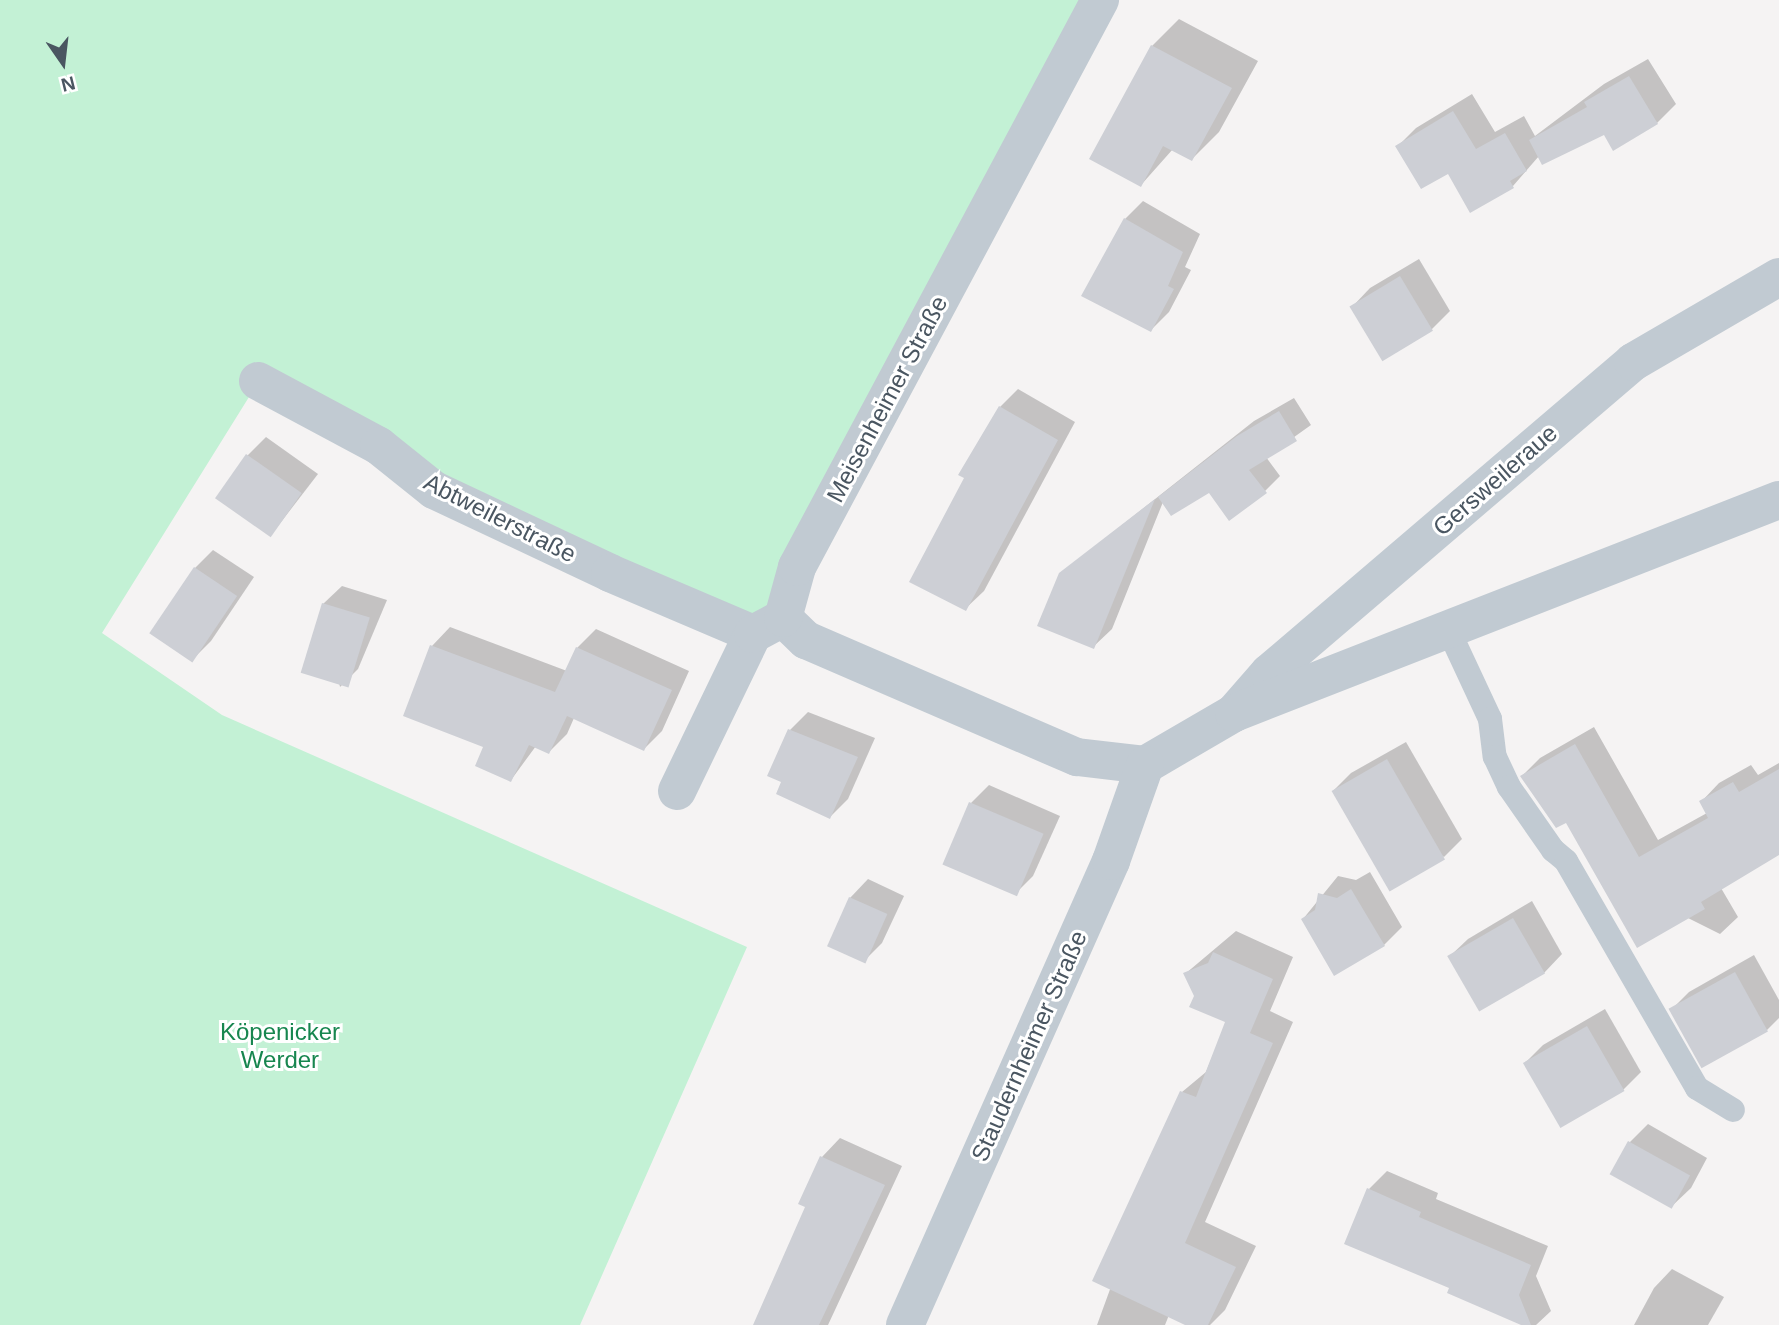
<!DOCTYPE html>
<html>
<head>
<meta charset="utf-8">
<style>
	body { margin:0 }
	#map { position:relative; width:1779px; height:1325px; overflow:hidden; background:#f5f3f3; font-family:Helvetica,sans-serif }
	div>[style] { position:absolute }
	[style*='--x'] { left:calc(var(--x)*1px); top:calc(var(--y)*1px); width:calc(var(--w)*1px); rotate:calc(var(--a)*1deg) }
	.green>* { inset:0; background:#c3f1d5 }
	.shadow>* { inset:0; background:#0003 }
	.building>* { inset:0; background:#cdcfd5; transform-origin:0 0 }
	.lane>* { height:24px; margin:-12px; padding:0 12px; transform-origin:12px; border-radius:12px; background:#c1cad2 }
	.street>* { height:38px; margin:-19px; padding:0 19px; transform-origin:19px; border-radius:19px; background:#c1cad2 }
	span { translate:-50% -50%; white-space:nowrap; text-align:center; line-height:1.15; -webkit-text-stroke:6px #fff; paint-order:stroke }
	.street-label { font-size:24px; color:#4a5661 }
	.park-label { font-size:24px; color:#17864f }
	.north { position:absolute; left:28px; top:28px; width:70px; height:70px; -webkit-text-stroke:5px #fff; paint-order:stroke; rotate:166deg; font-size:19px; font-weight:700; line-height:28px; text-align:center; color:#4a5661 }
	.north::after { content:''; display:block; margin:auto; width:24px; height:32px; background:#4a5661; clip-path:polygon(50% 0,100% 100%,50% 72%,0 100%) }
</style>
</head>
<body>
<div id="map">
	<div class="green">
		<div style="clip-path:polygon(0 0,1100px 0,753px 634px,259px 381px,102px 633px,222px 715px,747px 947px,580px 1325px,0 1325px)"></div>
	</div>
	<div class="shadow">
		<div style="clip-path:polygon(1179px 19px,1258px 61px,1219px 132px,1192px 159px,1173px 149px,1141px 185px,1152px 46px)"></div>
		<div style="clip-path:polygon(1648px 59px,1676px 104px,1657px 123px,1614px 149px,1604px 132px,1539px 156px,1513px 186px,1449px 171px,1398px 146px,1416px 128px,1472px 94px,1495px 132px,1524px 116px,1535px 136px,1604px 84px)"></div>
		<div style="clip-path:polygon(1143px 201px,1200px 234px,1185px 267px,1191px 270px,1169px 312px,1151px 330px,1125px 219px)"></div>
		<div style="clip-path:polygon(1419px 259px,1450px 311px,1432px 329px,1383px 359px,1352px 307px,1370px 288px)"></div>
		<div style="clip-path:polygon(1018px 389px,1075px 422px,984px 591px,965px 609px,966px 477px,1000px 407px)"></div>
		<div style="clip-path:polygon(1294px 398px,1311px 425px,1266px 457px,1280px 476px,1265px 491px,1209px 491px,1163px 502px,1112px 629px,1093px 647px,1060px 574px,1254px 421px)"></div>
		<div style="clip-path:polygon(266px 437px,318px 474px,271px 535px,247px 456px)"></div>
		<div style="clip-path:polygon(213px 550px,254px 577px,211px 641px,192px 660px,195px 568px)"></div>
		<div style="clip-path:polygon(342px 586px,387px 600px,358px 669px,340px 687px,323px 604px)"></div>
		<div style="clip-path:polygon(450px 627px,567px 671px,577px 648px,596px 629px,689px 671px,662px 731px,644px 749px,574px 718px,567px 734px,549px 752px,536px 746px,511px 780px,486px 746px,432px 646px)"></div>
		<div style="clip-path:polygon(808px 712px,875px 738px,848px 799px,830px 817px,784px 781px,790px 730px)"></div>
		<div style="clip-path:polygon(1594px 727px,1658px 840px,1707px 813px,1701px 802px,1719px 783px,1751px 765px,1758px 775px,1779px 763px,1779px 851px,1721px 888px,1738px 917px,1720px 934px,1688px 918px,1567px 820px,1522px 776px,1540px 758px)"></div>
		<div style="clip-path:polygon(1406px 742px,1462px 839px,1444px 857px,1333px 791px,1351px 773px)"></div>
		<div style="clip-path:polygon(989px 785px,1060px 816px,1033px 876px,1015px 894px,971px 803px)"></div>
		<div style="clip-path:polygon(1370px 872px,1402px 927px,1384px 945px,1303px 919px,1338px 876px,1356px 880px)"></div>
		<div style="clip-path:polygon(868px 879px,904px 896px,882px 943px,864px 961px,850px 898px)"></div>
		<div style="clip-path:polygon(1532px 901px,1562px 954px,1544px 973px,1449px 957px,1468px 939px)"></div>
		<div style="clip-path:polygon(1236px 931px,1293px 957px,1270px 1011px,1293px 1022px,1205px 1222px,1256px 1246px,1225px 1310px,1210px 1325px,1189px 1325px,1169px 1315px,1165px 1325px,1097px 1325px,1182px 1092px,1206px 1072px,1227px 1021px,1196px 996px,1185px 974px)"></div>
		<div style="clip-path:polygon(1754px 955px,1779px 1000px,1779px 1018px,1767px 1030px,1671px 1010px,1689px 992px)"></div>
		<div style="clip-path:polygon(1605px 1009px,1641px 1072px,1623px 1090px,1525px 1063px,1543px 1045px)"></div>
		<div style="clip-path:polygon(1648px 1124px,1707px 1158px,1691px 1188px,1672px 1206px,1629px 1143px)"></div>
		<div style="clip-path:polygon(840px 1138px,902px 1166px,828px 1325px,769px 1325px,807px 1206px,801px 1203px,822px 1157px)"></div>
		<div style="clip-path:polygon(1387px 1171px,1438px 1193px,1436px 1199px,1548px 1246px,1536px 1276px,1551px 1311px,1536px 1325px,1525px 1325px,1451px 1287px,1369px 1189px)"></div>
		<div style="clip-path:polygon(1672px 1269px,1724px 1297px,1708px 1325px,1634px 1325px,1654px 1288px)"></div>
	</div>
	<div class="building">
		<div style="clip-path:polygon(1151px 45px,1232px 88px,1192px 161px,1163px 146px,1141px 187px,1089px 159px)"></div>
		<div style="clip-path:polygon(1629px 76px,1658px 124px,1613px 151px,1604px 135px,1542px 165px,1529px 140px,1587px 107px,1584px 102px)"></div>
		<div style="clip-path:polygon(1453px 111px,1476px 149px,1505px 133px,1527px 171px,1510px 181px,1514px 188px,1470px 213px,1448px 174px,1421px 189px,1395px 146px)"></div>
		<div style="clip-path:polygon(1124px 218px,1183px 252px,1168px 286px,1174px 289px,1151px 332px,1081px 296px)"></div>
		<div style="left:1400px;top:276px;width:64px;height:59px;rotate:59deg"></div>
		<div style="clip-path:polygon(999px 406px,1058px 440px,966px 611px,909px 582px,964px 478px,958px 475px)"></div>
		<div style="clip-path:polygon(1279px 411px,1297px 441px,1249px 470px,1267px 493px,1229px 521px,1209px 493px,1171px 516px,1158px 497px,1237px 436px)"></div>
		<div style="left:246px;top:454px;width:68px;height:54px;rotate:35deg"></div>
		<div style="clip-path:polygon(1155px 499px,1094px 649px,1037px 626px,1059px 573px)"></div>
		<div style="left:194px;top:567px;width:52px;height:80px;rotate:34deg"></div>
		<div style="left:322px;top:603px;width:50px;height:73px;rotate:17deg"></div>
		<div style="clip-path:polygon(430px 645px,555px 692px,576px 647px,672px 690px,644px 751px,567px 716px,549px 754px,529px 745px,511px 782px,475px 766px,483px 747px,403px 716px)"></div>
		<div style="clip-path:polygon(788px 729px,858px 757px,830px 819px,776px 794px,781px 782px,767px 776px)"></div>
		<div style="clip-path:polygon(1575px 744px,1639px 857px,1708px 818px,1699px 801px,1733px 782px,1739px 792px,1779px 769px,1779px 855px,1701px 902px,1705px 909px,1637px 948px,1566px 823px,1556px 828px,1520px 776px)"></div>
		<div style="left:1387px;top:759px;width:116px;height:64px;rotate:60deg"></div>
		<div style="left:969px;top:802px;width:81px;height:68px;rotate:23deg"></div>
		<div style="clip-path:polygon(1351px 889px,1385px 946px,1334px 976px,1301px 919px,1315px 910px,1318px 893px,1337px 898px)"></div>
		<div style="left:849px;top:897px;width:42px;height:54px;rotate:24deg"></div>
		<div style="left:1513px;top:918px;width:64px;height:76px;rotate:60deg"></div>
		<div style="clip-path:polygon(1213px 952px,1273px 979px,1250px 1033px,1273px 1043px,1185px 1243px,1236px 1267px,1208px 1325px,1185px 1325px,1092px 1281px,1180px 1091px,1196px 1097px,1225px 1022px,1189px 1007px,1194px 996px,1183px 973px,1208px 963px)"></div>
		<div style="left:1735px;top:972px;width:68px;height:76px;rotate:61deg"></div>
		<div style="left:1587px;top:1026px;width:75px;height:74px;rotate:60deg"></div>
		<div style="left:1628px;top:1141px;width:71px;height:38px;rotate:29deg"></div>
		<div style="clip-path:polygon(820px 1156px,885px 1185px,819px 1325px,753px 1325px,805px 1207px,798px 1204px)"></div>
		<div style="clip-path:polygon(1367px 1188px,1421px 1212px,1419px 1217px,1531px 1265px,1519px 1295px,1531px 1325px,1521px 1325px,1447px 1293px,1449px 1288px,1344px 1244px)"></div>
	</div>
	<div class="lane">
		<div style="--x:1449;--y:631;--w:97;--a:65"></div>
		<div style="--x:1490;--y:719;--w:38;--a:83"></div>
		<div style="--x:1495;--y:757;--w:33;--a:65"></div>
		<div style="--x:1509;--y:787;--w:77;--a:55.1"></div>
		<div style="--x:1553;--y:850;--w:17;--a:40"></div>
		<div style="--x:1566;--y:861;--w:262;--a:60"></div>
		<div style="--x:1697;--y:1088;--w:42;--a:31.4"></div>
	</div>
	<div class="street">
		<div style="--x:258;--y:381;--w:137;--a:28.2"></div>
		<div style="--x:379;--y:446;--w:70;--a:38.7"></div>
		<div style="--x:434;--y:490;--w:195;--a:25.2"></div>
		<div style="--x:610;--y:573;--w:155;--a:23.1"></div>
		<div style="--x:783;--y:618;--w:32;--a:44"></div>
		<div style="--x:806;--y:640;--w:295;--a:23.4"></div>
		<div style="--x:1077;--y:757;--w:68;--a:6.7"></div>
		<div style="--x:1234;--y:713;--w:53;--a:-48.8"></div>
		<div style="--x:1269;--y:673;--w:479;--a:-40.5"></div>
		<div style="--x:1633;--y:362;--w:169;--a:-30.2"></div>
		<div style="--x:1145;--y:765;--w:103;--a:-30.3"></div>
		<div style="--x:1234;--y:713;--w:585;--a:-21.35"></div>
		<div style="--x:677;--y:791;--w:174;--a:-64.2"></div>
		<div style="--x:753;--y:634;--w:34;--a:-28"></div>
		<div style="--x:783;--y:618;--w:53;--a:-74.6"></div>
		<div style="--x:797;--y:567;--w:643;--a:-61.88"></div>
		<div style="--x:905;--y:1325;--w:508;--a:-66.06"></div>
		<div style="--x:1111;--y:861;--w:102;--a:-70.5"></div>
	</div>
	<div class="street-label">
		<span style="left:887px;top:399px;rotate:-62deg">Meisenheimer Straße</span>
		<span style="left:1495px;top:480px;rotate:-41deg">Gersweileraue</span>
		<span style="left:500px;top:518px;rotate:27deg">Abtweilerstraße</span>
		<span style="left:1029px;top:1046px;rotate:-66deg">Staudernheimer Straße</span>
	</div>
	<div class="park-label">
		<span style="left:280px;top:1046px">Köpenicker<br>Werder</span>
	</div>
	<div class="north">N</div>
</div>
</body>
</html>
